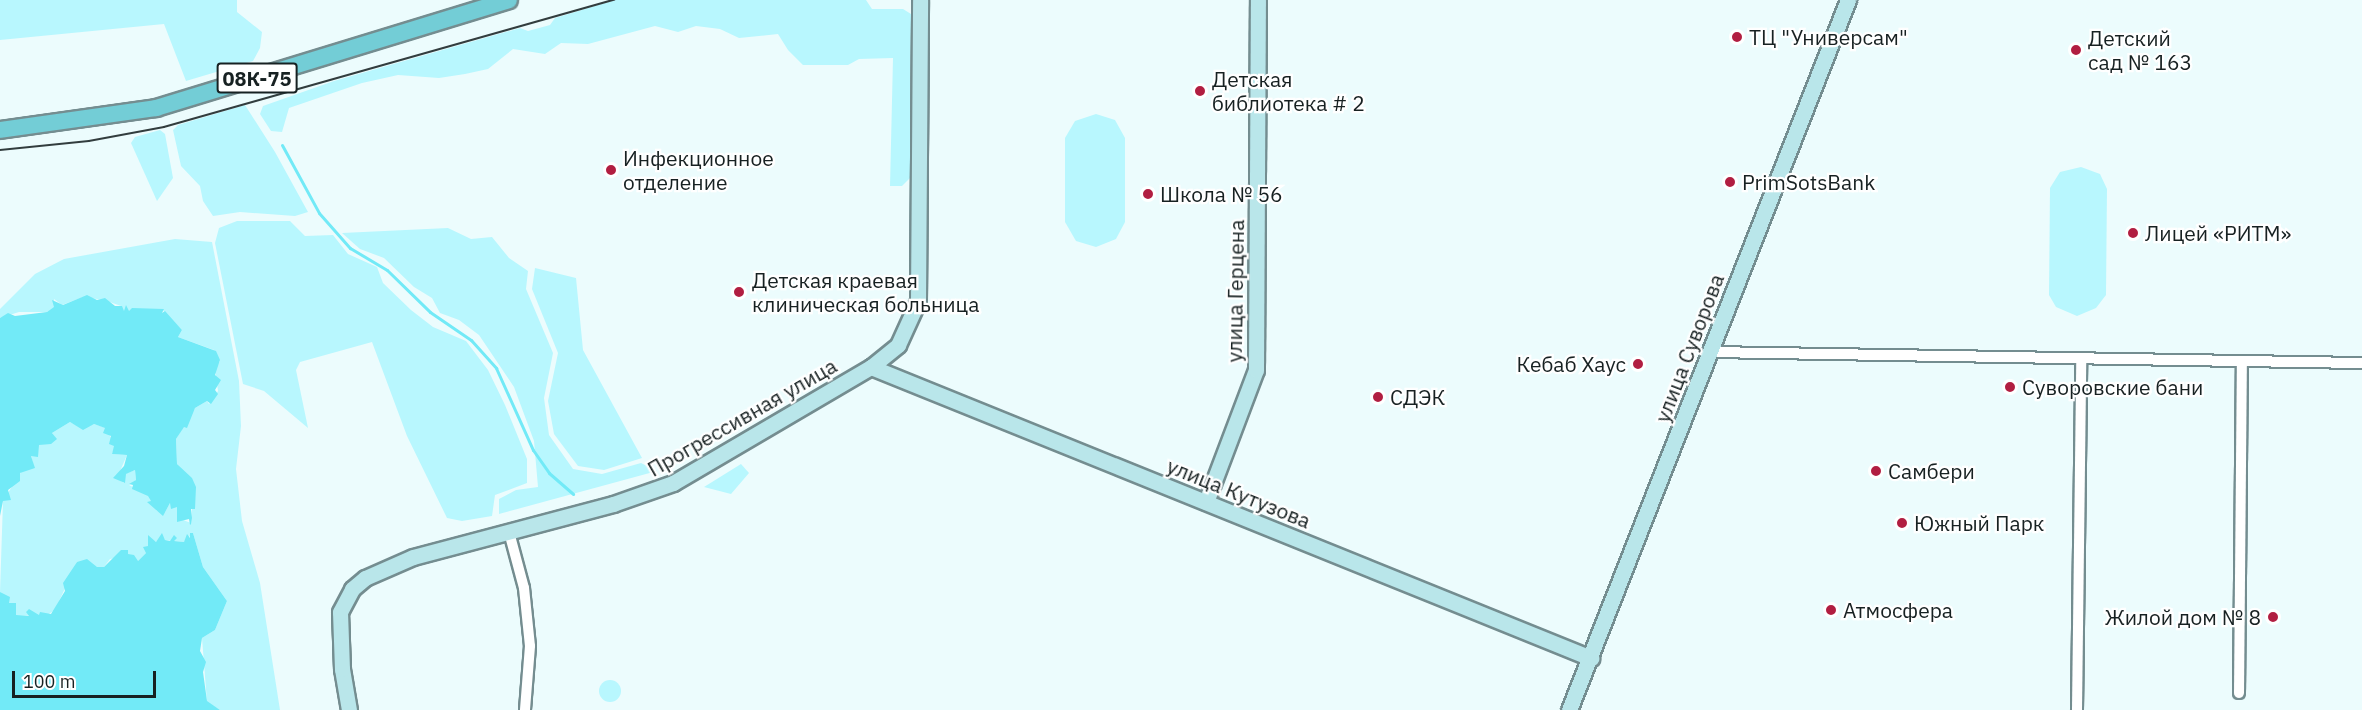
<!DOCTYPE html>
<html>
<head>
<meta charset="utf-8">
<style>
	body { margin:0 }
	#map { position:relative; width:2362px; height:710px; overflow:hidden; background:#ecfcfd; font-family:"IBM Plex Sans",sans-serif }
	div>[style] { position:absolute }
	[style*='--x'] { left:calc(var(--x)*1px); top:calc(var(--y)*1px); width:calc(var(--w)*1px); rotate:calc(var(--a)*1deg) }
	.green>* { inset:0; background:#b8f7fe }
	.round { border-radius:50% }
	.water>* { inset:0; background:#72eaf7 }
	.stream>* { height:3px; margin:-1.5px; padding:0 1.5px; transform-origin:1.5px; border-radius:1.5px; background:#72eaf7 }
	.roads { filter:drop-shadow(2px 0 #748d90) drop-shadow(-2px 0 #748d90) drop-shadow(0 2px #748d90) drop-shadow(0 -2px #748d90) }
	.street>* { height:10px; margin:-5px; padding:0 5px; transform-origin:5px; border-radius:5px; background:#fff }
	.secondary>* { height:15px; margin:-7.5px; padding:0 7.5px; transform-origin:7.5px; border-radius:7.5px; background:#b9e6ea }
	.primary>* { height:16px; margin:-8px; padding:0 8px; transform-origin:8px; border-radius:8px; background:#73cdd6 }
	.tram>* { height:1.5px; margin:-0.75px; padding:0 0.75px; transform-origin:0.75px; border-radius:0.75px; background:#323d3e }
	.dots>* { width:16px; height:16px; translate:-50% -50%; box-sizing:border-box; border:3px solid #fff; border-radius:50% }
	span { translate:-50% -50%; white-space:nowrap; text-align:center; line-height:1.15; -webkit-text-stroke:4.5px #fff; paint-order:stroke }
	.shield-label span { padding:2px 4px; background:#fff; border:2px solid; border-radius:4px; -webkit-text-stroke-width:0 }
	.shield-label { font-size:20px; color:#172122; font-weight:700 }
	.poi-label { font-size:21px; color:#172122 }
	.left { translate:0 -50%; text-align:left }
	.right { translate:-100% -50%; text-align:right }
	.street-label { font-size:21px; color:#172122 }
	.scale { position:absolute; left:12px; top:671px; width:144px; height:27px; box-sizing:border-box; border:3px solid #172122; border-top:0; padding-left:8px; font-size:18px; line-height:21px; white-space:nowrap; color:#172122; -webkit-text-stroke:4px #fff; paint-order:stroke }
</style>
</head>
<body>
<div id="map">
	<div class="green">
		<div style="clip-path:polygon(0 0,237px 0,237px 12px,262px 32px,260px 48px,253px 61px,186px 81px,164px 24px,0 40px)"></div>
		<div style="clip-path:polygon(615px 0,866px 0,872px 9px,903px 9px,911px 14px,910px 178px,902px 186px,890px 186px,893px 58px,859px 59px,848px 65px,803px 65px,788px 50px,778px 34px,739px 38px,720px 29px,696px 26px,678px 32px,655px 26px,588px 44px,561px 43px,545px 54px,513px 49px,488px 69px,465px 74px,439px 78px,398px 75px,362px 83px,289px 108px,282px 132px,271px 131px,260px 114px,263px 106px,334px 81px,520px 28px,528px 31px,550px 25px,555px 18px)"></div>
		<div style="clip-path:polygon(245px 105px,275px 152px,308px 212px,295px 216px,240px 212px,213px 216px,203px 201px,200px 186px,181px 166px,173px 130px,178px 125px)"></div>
		<div style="clip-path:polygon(1096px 114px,1115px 120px,1125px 138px,1125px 222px,1116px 239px,1096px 247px,1076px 241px,1065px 222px,1065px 138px,1075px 121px)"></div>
		<div style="clip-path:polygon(160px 130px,165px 134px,173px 178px,157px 201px,131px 143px,135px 137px)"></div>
		<div style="clip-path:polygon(2081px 167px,2100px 174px,2107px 189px,2106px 295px,2096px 308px,2077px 316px,2056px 307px,2049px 295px,2050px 188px,2060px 172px)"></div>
		<div style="clip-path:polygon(237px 221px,290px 221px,305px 236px,333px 235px,348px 254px,377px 267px,383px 283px,411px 310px,433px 327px,466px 341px,488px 370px,505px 405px,527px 459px,527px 483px,495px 495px,492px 516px,462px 521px,447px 518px,407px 436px,372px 342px,300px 362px,296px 370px,308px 428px,264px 391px,243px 384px,215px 243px,219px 228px)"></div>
		<div style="clip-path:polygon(448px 228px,471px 239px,492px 237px,509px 258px,528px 271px,526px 289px,553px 353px,544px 398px,549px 435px,573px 469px,602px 474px,641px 463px,657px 471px,499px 514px,499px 499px,516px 490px,538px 487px,534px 441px,514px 387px,479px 335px,459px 320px,440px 313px,432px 298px,414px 287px,384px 258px,360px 249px,342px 233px)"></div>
		<div style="clip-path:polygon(175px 239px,212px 242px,239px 381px,241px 426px,236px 469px,242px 521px,260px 583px,280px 710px,220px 710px,207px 702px,202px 638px,215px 630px,227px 601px,203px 567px,193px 533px,184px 542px,165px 540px,162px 535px,156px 542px,150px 538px,146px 553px,138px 561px,116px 558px,110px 559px,104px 567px,97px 567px,77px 562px,55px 610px,47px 615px,16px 616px,16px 606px,7px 605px,0 592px,3px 501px,21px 472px,34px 467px,31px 456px,36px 454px,38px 445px,56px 439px,52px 433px,70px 422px,82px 428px,94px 424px,106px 428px,115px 446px,112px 454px,127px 455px,117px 478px,124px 483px,125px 474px,135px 470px,136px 480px,129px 485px,148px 495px,157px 511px,165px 512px,170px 503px,177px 507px,183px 520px,191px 523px,194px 483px,177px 464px,176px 439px,195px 408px,207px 401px,209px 404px,218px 391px,215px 370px,220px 361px,214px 350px,178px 337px,182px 330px,162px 309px,124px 312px,121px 306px,104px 300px,83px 297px,62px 305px,54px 299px,54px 308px,47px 312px,19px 312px,0 318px,0 309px,35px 274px,64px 259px)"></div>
		<div style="clip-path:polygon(535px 268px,576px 278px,583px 350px,642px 458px,604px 470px,578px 466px,554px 434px,548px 401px,558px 353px,532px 289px)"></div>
		<div style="clip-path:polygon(741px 464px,749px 473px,731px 494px,704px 487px)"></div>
		<div class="round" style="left:599px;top:680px;width:22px;height:22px"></div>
	</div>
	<div class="water">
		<div style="clip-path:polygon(87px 295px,97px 300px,105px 298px,115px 306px,122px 306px,124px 311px,126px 305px,129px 311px,132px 308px,164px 309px,162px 313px,165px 311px,182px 330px,178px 337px,216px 351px,220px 360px,215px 375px,221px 380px,215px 390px,218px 394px,211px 404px,207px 401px,195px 408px,187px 428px,184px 427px,176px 439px,177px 464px,192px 478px,196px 487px,195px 509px,191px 509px,192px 518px,191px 524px,190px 525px,189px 519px,177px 522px,177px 507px,171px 509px,170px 503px,163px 516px,147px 502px,151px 501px,148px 496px,132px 489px,133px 485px,129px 484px,136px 480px,135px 470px,126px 474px,125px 483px,113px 478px,124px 466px,127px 455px,112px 454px,114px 446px,109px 444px,111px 436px,103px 433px,105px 428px,94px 424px,83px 430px,70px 422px,52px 433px,57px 439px,51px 444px,39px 445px,38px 457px,31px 456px,35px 468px,20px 473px,20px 481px,8px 490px,11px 500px,3px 501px,0 516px,0 318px,8px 313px,15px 316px,47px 312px,54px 307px,52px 300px,63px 305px)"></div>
		<div style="clip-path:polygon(162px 533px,165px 540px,170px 541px,174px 535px,177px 538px,174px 541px,184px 542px,187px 534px,190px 538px,190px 533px,193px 533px,203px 567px,227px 601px,215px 630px,202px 638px,200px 651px,206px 662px,203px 672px,207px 701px,220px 710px,0 710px,0 592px,10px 597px,9px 603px,16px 603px,16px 615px,29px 616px,26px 612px,29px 609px,39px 615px,40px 612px,51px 614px,65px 591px,63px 583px,77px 562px,87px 559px,97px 567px,104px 567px,121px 550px,128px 550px,128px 554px,134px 555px,138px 561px,146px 553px,143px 547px,148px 546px,148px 535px,156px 542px)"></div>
	</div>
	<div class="stream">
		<div style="--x:282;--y:145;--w:77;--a:61.4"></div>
		<div style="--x:319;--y:213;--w:47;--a:48.5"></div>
		<div style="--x:350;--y:248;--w:43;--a:30.7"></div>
		<div style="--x:387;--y:270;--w:60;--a:44.3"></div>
		<div style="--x:430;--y:312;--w:50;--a:34.3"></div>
		<div style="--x:471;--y:340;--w:38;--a:48"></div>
		<div style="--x:496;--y:368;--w:90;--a:65.7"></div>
		<div style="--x:533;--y:450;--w:28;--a:55"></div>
		<div style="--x:549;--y:473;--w:32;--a:41"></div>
	</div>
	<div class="roads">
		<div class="street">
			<div style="--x:1710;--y:352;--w:652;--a:0.97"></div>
			<div style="--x:509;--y:532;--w:58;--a:75"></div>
			<div style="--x:524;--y:588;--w:58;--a:84.1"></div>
			<div style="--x:530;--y:646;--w:64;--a:94.5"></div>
			<div style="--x:2239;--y:693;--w:332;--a:-89.5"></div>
			<div style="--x:2077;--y:710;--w:351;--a:-89.3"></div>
		</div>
		<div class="secondary">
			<div style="--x:871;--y:367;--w:777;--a:22.01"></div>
			<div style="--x:1206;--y:502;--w:141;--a:-69.3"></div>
			<div style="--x:1256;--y:370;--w:370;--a:-89.7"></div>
			<div style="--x:349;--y:710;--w:42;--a:-99.7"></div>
			<div style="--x:342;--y:669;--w:57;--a:-92"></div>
			<div style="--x:340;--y:612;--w:26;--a:-62"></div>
			<div style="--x:352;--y:589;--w:17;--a:-40"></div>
			<div style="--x:365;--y:578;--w:52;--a:-23.6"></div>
			<div style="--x:413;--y:557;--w:207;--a:-14.8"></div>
			<div style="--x:613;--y:504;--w:64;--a:-19.3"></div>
			<div style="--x:673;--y:483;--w:229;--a:-30.4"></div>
			<div style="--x:871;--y:367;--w:35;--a:-39"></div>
			<div style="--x:898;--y:345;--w:48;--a:-65.6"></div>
			<div style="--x:918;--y:301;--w:301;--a:-89.6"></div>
			<div style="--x:1569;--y:710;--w:763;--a:-68.55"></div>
		</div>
		<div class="primary">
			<div style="--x:0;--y:130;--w:158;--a:-8"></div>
			<div style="--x:156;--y:108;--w:369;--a:-17"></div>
		</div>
	</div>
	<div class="tram">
		<div style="--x:0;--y:150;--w:89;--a:-5.8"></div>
		<div style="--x:89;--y:141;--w:76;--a:-10.6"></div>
		<div style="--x:164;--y:127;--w:468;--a:-15.8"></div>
	</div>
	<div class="dots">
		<div style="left:1737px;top:37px;background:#b11e41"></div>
		<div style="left:2076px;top:50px;background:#b11e41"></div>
		<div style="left:1200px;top:91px;background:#b11e41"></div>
		<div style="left:611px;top:170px;background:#b11e41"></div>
		<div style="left:1730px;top:182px;background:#b11e41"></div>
		<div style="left:1148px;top:194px;background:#b11e41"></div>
		<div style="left:2133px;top:233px;background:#b11e41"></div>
		<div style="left:739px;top:292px;background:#b11e41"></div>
		<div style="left:1638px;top:364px;background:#b11e41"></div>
		<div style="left:2010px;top:387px;background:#b11e41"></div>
		<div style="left:1378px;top:397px;background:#b11e41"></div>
		<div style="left:1876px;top:471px;background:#b11e41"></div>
		<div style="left:1902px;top:523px;background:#b11e41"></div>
		<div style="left:1831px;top:610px;background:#b11e41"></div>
		<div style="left:2273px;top:617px;background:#b11e41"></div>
	</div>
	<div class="shield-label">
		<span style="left:257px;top:78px">08К-75</span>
	</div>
	<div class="poi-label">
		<span class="left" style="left:1749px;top:37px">ТЦ "Универсам"</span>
		<span class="left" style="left:2088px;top:50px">Детский<br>сад № 163</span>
		<span class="left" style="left:1212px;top:91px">Детская<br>библиотека # 2</span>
		<span class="left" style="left:623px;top:170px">Инфекционное<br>отделение</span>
		<span class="left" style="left:1742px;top:182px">PrimSotsBank</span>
		<span class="left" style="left:1160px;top:194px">Школа № 56</span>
		<span class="left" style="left:2145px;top:233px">Лицей «РИТМ»</span>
		<span class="left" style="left:752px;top:292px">Детская краевая<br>клиническая больница</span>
		<span class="right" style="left:1626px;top:364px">Кебаб Хаус</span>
		<span class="left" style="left:2022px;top:387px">Суворовские бани</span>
		<span class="left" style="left:1390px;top:397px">СДЭК</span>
		<span class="left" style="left:1888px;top:471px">Самбери</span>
		<span class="left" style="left:1914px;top:523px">Южный Парк</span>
		<span class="left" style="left:1843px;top:610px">Атмосфера</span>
		<span class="right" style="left:2261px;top:617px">Жилой дом № 8</span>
	</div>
	<div class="street-label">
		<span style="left:1235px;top:291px;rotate:-89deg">улица Герцена</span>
		<span style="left:1689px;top:348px;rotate:-69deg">улица Суворова</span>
		<span style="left:742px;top:417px;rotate:-30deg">Прогрессивная улица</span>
		<span style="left:1239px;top:493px;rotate:22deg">улица Кутузова</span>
	</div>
	<div class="scale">100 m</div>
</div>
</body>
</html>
